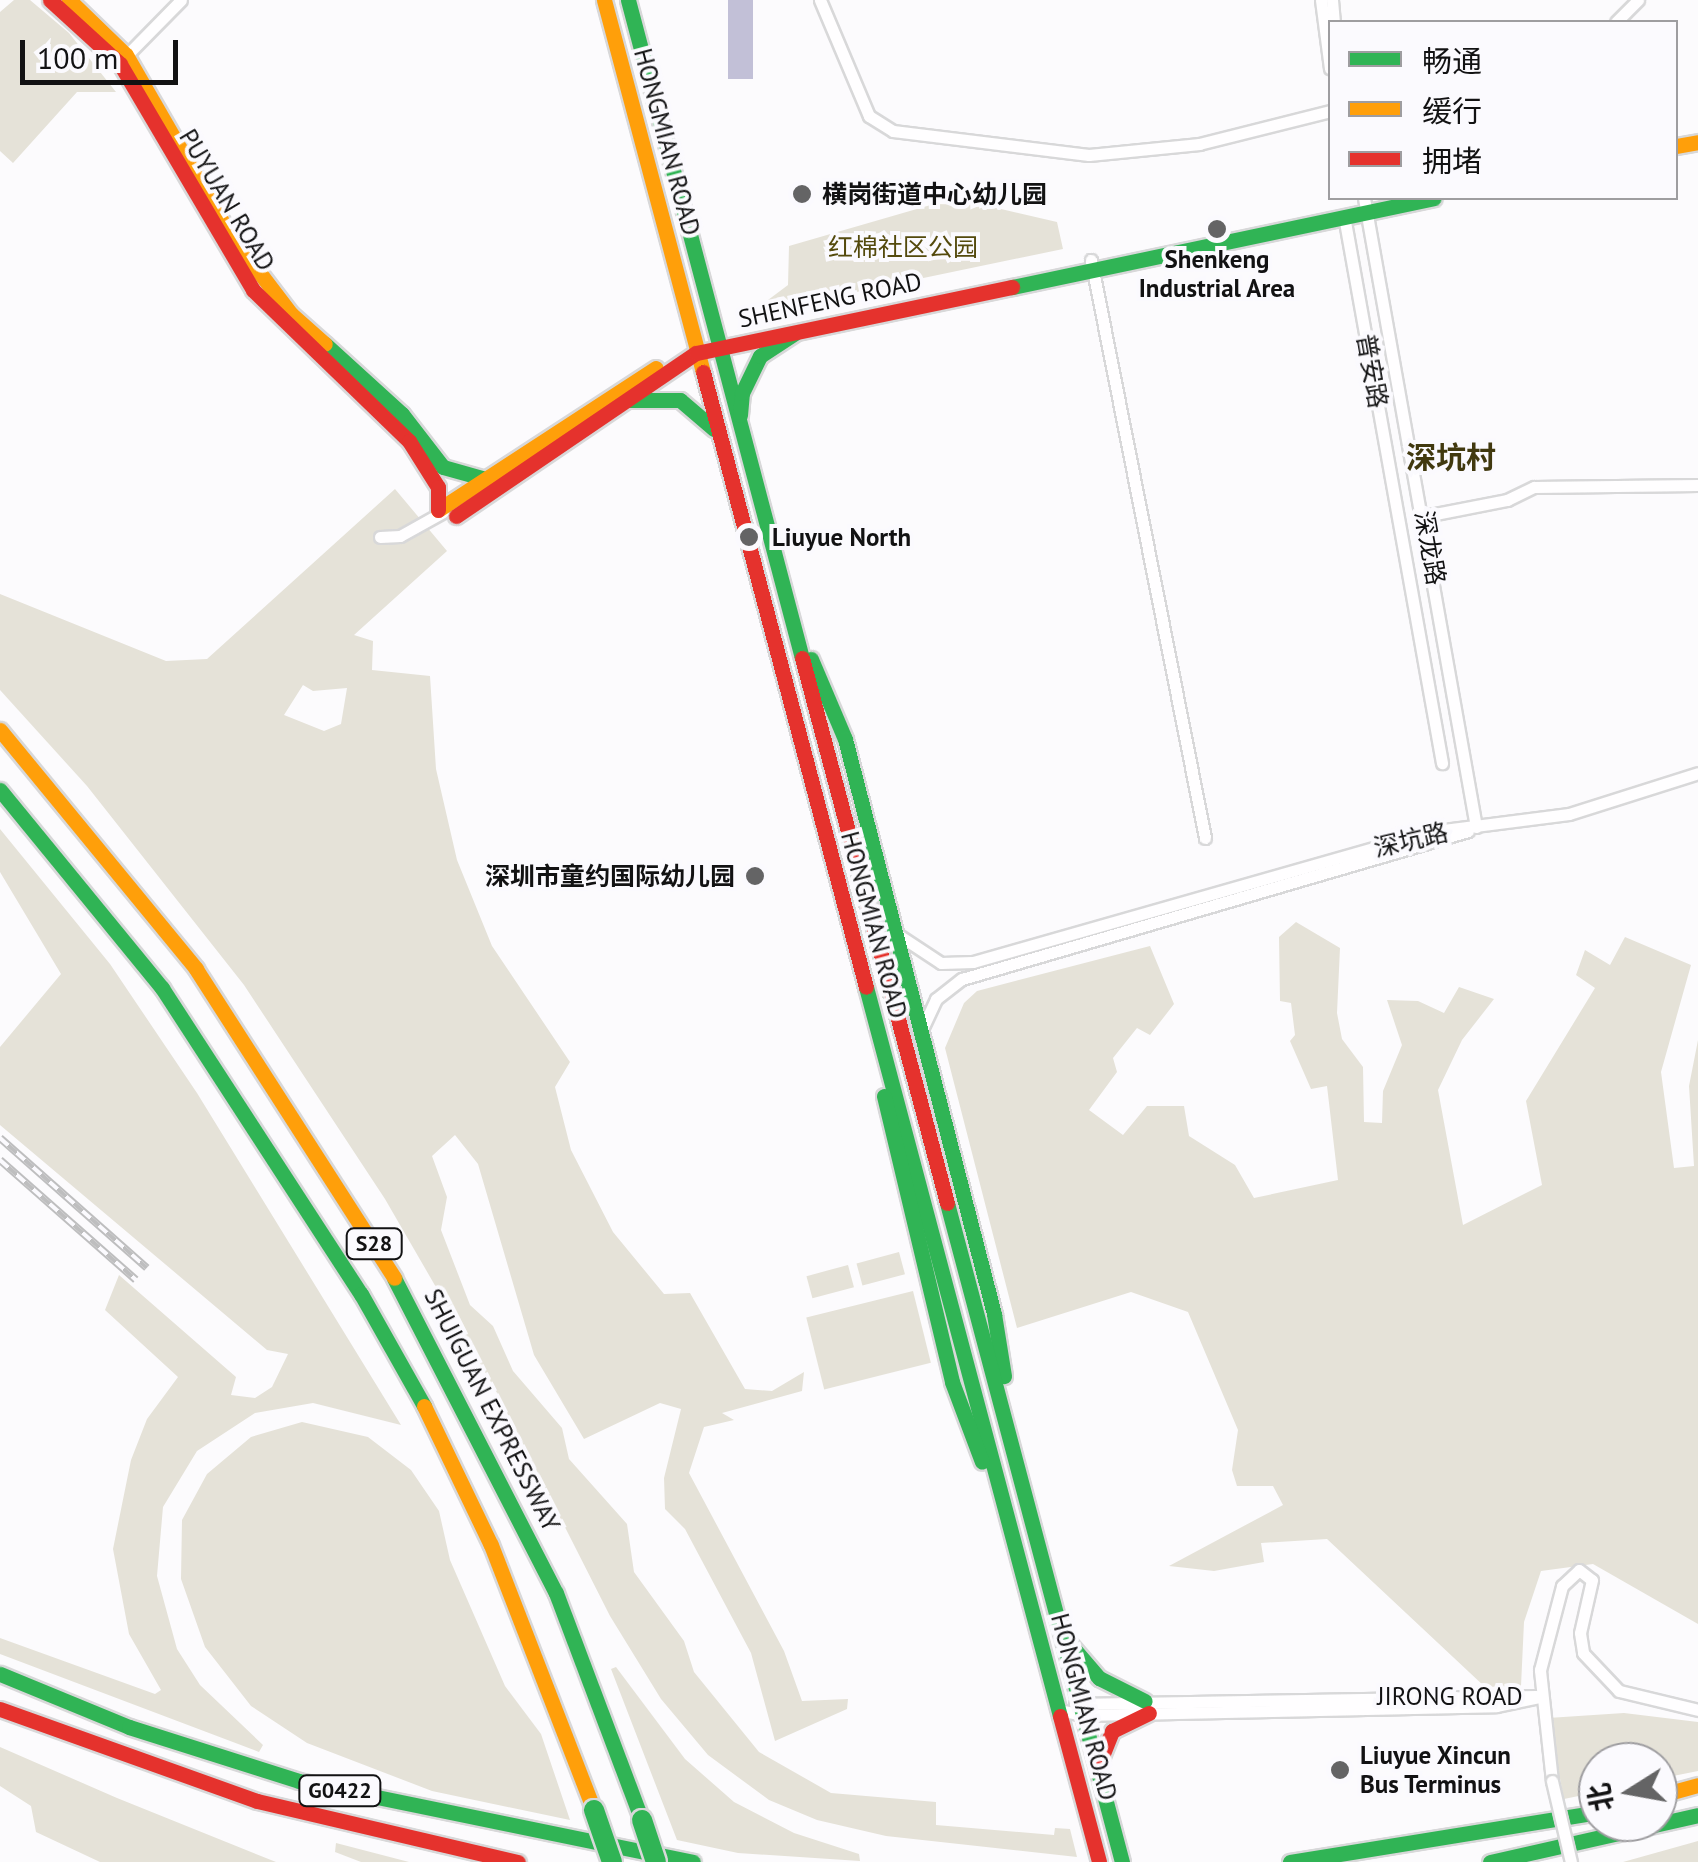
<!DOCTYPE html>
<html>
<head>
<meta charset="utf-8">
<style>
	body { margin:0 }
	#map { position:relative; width:1698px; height:1862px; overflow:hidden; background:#fcfbfd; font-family:"PT Sans","Noto Sans SC",sans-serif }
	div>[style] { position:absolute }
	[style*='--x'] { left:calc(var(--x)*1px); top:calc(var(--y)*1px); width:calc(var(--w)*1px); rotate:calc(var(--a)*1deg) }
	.green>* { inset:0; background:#e5e2d8; transform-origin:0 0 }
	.water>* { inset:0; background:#c2c0d7; transform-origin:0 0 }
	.roads { filter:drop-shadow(2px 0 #d8d8d9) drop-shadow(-2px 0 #d8d8d9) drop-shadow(0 2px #d8d8d9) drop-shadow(0 -2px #d8d8d9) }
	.street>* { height:11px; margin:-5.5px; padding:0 5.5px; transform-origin:5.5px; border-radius:5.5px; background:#fffeff }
	.fast>* { height:15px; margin:-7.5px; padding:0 7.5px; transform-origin:7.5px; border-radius:7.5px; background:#30b455 }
	.slow>* { height:15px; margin:-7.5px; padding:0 7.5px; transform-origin:7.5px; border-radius:7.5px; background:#ff9f0a }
	.jam>* { height:15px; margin:-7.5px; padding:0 7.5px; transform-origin:7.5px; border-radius:7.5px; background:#e5322d }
	.rail>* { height:8px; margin-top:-4px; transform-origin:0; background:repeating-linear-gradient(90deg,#fbfafe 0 11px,#bebebf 0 22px); box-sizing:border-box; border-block:2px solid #bebebf }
	.bridges { filter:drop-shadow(2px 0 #d8d8d9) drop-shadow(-2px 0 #d8d8d9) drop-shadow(0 2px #d8d8d9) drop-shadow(0 -2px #d8d8d9) }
	.street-bridge>* { height:11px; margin:-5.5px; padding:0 5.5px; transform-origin:5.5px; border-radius:5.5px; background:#fffeff }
	.fast-bridge>* { height:20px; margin:-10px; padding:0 10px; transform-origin:10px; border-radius:10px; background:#30b455 }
	.dots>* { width:28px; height:28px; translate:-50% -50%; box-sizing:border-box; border:5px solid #fbfafe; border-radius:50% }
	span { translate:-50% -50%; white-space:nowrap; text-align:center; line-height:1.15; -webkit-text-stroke:8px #fbfafe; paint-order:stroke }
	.shield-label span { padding:2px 8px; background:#fbfafe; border:2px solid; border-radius:8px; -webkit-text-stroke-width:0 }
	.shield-label { font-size:22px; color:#121213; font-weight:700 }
	.street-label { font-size:25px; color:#121213 }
	.poi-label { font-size:25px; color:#121213; font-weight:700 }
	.left { translate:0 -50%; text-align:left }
	.right { translate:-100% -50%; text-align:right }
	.park-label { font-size:25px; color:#544a0d }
	.quarter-label { font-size:30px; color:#41390f; font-weight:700 }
	.legend { position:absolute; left:1328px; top:20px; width:350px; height:180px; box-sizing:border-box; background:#fbfafe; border:2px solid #9e9da0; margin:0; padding:12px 18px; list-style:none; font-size:30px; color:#121213 }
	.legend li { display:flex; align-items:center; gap:20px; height:50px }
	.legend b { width:50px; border:2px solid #9e9da0 }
	.north { position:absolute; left:1578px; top:1742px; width:100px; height:100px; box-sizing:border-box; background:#fbfafe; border:2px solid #9e9da0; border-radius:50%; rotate:259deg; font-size:28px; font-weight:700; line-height:40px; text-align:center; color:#121213 }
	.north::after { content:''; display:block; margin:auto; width:35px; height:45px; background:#646465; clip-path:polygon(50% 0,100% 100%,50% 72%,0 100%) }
	.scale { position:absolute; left:20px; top:40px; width:158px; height:45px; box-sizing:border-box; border:5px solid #121213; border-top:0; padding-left:12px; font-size:30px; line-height:35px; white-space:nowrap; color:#121213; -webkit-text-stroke:8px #fbfafe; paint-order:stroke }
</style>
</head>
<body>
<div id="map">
	<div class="green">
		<div style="clip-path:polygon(14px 0,30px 0,69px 33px,116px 92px,77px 92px,13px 163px,0 151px,0 12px)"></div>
		<div style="clip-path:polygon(934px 204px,984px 205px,1057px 222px,1063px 249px,770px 310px,768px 300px,788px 285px,789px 246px)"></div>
		<div style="clip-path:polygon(evenodd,395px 489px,447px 551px,354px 635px,373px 641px,372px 670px,430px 676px,436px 769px,457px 860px,492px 946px,570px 1062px,555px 1087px,571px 1150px,613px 1232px,664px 1294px,690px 1293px,745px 1389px,772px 1391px,804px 1372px,802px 1391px,722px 1413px,734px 1420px,704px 1427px,689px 1473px,784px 1651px,802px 1701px,848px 1699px,847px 1709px,775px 1741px,751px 1653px,685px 1529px,665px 1509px,664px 1478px,681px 1409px,660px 1403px,584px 1439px,534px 1355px,478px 1164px,455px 1135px,432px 1156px,447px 1197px,441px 1230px,470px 1305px,493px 1326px,513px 1371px,562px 1428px,569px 1459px,627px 1524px,634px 1572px,684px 1641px,694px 1672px,759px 1752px,831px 1793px,936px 1802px,936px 1825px,1054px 1835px,1055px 1828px,1070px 1829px,1077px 1857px,886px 1836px,817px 1820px,769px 1800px,708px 1755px,661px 1699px,610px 1616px,496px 1391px,385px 1199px,244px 985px,87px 786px,0 690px,0 594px,166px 661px,207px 659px,395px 489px,303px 685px,313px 691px,347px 688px,341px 724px,324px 731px,284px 715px,303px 685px)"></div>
		<div style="clip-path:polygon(0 829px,110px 964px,197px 1093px,401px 1425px,313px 1403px,255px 1413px,197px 1451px,163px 1507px,157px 1576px,177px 1649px,200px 1685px,263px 1745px,259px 1752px,0 1654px,0 1638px,155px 1694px,161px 1690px,129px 1634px,113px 1549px,131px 1460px,147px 1419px,178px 1377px,105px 1310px,119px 1275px,236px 1377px,231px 1395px,255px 1398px,272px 1387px,288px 1354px,267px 1350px,0 1125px,0 1047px,61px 974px,0 872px)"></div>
		<div style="clip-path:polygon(1296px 922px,1340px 948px,1337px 1013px,1342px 1039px,1363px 1067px,1364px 1122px,1382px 1123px,1383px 1091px,1402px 1045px,1387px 1000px,1418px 1001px,1444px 1013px,1459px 987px,1494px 999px,1462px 1040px,1438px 1090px,1463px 1225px,1542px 1185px,1526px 1101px,1595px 988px,1576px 975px,1585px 950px,1610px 965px,1625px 937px,1691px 965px,1661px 1072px,1674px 1168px,1694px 1166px,1689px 1086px,1698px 1040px,1698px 1624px,1593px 1564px,1541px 1571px,1524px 1622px,1521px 1686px,1485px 1687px,1327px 1539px,1261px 1543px,1264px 1562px,1214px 1571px,1169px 1566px,1283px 1505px,1273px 1486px,1237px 1486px,1232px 1470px,1238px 1430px,1188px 1312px,1131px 1292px,1017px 1328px,945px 1048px,964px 1003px,977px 991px,1150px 946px,1174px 1004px,1150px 1035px,1137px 1028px,1113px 1058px,1117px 1072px,1089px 1110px,1123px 1135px,1147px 1106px,1184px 1106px,1189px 1136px,1235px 1165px,1254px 1198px,1338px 1180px,1327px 1086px,1311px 1089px,1290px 1041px,1295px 1035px,1291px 1003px,1280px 1001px,1279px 937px)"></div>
		<div style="left:899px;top:1252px;width:23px;height:44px;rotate:75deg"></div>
		<div style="left:848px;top:1265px;width:23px;height:43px;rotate:75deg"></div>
		<div style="left:913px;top:1291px;width:74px;height:110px;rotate:76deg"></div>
		<div style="clip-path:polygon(302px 1422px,368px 1437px,411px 1470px,439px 1511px,450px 1560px,505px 1686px,541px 1734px,570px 1820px,432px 1791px,307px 1743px,251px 1706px,205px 1647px,181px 1579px,182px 1520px,207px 1474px,251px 1437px)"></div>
		<div style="clip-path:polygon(616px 1667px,685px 1759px,734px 1802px,794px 1833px,859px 1854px,860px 1861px,738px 1853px,677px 1840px,611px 1669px)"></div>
		<div style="clip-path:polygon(1624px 1713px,1698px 1722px,1698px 1771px,1658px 1779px,1658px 1762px,1598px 1762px,1598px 1792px,1564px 1799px,1548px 1718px)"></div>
		<div style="clip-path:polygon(0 1747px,117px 1798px,276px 1862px,100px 1862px,36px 1832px,31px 1806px,0 1786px)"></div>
		<div style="clip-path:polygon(1698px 1841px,1698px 1862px,1623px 1862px)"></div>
		<div style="clip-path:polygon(336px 1843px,409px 1862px,361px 1862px,335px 1852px)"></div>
	</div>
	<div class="water">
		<div style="left:728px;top:0;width:25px;height:79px"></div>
	</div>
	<div class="roads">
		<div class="street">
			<div style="--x:820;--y:0;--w:126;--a:67.1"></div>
			<div style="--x:869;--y:116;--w:28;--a:32"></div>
			<div style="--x:893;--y:131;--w:197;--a:7"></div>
			<div style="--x:1089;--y:155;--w:111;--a:-5.7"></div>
			<div style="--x:1199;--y:144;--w:135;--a:-14.1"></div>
			<div style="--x:1321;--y:0;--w:69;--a:82.5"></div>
			<div style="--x:1332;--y:0;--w:22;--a:85"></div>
			<div style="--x:1616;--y:22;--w:31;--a:-45"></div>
			<div style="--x:122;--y:60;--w:84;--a:-45.5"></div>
			<div style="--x:1364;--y:198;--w:639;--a:79.9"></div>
			<div style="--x:1344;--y:216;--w:556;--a:79.84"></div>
			<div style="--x:1091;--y:260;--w:589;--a:78.84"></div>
			<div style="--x:1425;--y:516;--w:84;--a:-11"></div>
			<div style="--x:1507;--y:500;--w:30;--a:-26"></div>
			<div style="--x:1534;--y:487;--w:164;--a:-0.7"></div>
			<div style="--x:380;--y:537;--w:20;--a:-3"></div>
			<div style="--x:400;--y:536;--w:49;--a:-29.2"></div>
			<div style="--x:900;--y:936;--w:49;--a:33.4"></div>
			<div style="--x:941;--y:963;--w:32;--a:-2"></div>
			<div style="--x:973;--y:962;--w:473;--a:-15.9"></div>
			<div style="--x:1428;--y:832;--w:142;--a:-7.3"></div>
			<div style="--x:1569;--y:814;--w:135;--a:-17.6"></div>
			<div style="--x:923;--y:1027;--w:31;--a:-65"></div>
			<div style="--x:936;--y:999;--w:33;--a:-38"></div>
			<div style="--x:962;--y:979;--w:527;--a:-16.3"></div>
			<div style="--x:1075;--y:1704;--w:461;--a:-1"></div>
			<div style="--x:1058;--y:1710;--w:25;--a:11"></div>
			<div style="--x:1083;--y:1715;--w:413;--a:-1.2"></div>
			<div style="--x:1496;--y:1706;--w:45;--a:-11.6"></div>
			<div style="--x:1552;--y:1781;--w:112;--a:-96.2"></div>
			<div style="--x:1540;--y:1670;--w:87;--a:-75.3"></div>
			<div style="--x:1562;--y:1586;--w:23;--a:-43"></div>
			<div style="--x:1579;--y:1570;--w:16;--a:38"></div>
			<div style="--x:1592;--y:1580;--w:54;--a:102.8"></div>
			<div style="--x:1580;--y:1633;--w:20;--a:81"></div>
			<div style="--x:1583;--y:1653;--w:52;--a:46.5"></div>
			<div style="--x:1619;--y:1691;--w:81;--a:13.5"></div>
		</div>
		<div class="fast">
			<div style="--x:628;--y:0;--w:681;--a:75.19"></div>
			<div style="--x:1012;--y:287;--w:431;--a:-11.9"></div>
			<div style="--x:325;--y:344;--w:104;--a:42.3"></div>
			<div style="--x:402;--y:414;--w:67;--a:52.3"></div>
			<div style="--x:443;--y:467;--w:45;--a:15.6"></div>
			<div style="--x:627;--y:400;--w:53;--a:0"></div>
			<div style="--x:680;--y:400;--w:45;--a:40.5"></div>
			<div style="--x:740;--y:415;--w:22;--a:-85"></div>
			<div style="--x:742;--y:393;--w:41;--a:-64.1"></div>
			<div style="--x:760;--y:356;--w:42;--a:-33.3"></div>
			<div style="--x:811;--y:659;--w:87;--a:67"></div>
			<div style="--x:845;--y:739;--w:594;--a:75.47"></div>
			<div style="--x:994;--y:1314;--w:63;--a:80.8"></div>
			<div style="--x:0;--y:790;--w:256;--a:50.7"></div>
			<div style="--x:162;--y:988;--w:365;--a:57"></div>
			<div style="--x:361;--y:1294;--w:129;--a:60.6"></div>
			<div style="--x:866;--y:987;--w:754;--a:75.1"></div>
			<div style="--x:884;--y:1096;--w:294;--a:76.6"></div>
			<div style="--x:952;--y:1382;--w:85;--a:69.4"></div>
			<div style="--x:947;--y:1203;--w:682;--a:75.13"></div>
			<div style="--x:394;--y:1278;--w:354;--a:62.8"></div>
			<div style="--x:556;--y:1593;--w:243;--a:69.3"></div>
			<div style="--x:1068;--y:1642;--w:48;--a:49.3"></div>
			<div style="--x:1099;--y:1678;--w:51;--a:26.6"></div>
			<div style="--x:0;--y:1674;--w:139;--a:22.3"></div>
			<div style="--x:129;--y:1727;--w:178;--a:17.6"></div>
			<div style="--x:299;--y:1781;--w:402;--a:11.6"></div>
			<div style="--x:1290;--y:1862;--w:312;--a:-9.2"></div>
			<div style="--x:1490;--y:1862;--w:213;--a:-12.7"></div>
		</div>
		<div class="slow">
			<div style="--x:69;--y:0;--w:79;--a:44"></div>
			<div style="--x:126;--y:55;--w:202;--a:60"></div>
			<div style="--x:227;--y:230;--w:106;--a:52.7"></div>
			<div style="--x:291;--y:314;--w:45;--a:41.4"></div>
			<div style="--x:604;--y:0;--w:385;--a:75.1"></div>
			<div style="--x:1676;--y:146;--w:22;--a:-10"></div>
			<div style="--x:438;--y:510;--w:260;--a:-33.1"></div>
			<div style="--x:0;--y:730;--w:309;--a:50.6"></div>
			<div style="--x:196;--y:969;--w:367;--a:57.3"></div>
			<div style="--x:424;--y:1406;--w:154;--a:64.3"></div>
			<div style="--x:491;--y:1545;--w:284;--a:68.8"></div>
			<div style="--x:1658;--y:1796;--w:41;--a:-15.4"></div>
		</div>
		<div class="jam">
			<div style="--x:50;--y:0;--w:95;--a:42.4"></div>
			<div style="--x:120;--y:64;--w:262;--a:59.5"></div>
			<div style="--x:253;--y:290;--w:217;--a:44.1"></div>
			<div style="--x:409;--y:441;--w:54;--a:57.8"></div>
			<div style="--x:438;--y:487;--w:23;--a:90"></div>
			<div style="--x:703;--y:372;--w:636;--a:75.16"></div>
			<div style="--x:456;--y:516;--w:290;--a:-34.2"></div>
			<div style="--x:696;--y:353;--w:323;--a:-11.8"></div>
			<div style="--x:802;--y:658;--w:564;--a:75.1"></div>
			<div style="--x:0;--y:1709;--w:273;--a:19.7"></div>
			<div style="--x:257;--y:1801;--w:268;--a:13.2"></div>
			<div style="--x:1060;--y:1716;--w:151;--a:75"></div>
			<div style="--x:1098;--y:1766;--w:38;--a:-68"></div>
			<div style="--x:1112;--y:1731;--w:41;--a:-25.9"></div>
		</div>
	</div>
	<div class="rail">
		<div style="--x:0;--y:1138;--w:196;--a:41.5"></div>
		<div style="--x:0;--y:1160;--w:181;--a:41.4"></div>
	</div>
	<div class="bridges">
		<div class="street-bridge">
			<div style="--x:1552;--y:1781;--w:83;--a:76.8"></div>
		</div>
		<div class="fast-bridge">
			<div style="--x:594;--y:1810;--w:55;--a:70.9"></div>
			<div style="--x:642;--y:1820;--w:44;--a:71.6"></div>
		</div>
	</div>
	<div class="dots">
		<div style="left:802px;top:194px;background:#646465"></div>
		<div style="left:1217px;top:229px;background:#646465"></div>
		<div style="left:749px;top:537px;background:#646465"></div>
		<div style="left:755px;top:876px;background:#646465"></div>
		<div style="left:1340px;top:1770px;background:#646465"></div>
	</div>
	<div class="shield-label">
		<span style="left:374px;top:1244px">S28</span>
		<span style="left:340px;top:1791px">G0422</span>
	</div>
	<div class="street-label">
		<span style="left:667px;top:142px;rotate:75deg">HONGMIAN ROAD</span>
		<span style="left:227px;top:200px;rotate:59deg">PUYUAN ROAD</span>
		<span style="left:830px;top:300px;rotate:-12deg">SHENFENG ROAD</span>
		<span style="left:1372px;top:371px;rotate:80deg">普安路</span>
		<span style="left:1430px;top:548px;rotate:80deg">深龙路</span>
		<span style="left:1411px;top:840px;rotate:-13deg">深坑路</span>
		<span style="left:874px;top:925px;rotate:75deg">HONGMIAN ROAD</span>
		<span style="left:492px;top:1410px;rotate:63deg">SHUIGUAN EXPRESSWAY</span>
		<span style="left:1450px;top:1696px">JIRONG ROAD</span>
		<span style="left:1084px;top:1707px;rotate:75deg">HONGMIAN ROAD</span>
	</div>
	<div class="poi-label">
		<span class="left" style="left:822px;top:194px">横岗街道中心幼儿园</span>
		<span style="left:1217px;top:274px">Shenkeng<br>Industrial Area</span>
		<span class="left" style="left:772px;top:537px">Liuyue North</span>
		<span class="right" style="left:735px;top:876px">深圳市童约国际幼儿园</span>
		<span class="left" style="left:1360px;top:1770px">Liuyue Xincun<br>Bus Terminus</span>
	</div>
	<div class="park-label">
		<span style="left:903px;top:247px">红棉社区公园</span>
	</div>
	<div class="quarter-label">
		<span style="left:1451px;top:457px">深坑村</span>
	</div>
	<ul class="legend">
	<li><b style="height:12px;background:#30b455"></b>畅通</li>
	<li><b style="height:12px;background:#ff9f0a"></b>缓行</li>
	<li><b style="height:12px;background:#e5322d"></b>拥堵</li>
	</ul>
	<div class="north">北</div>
	<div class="scale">100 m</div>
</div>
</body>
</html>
